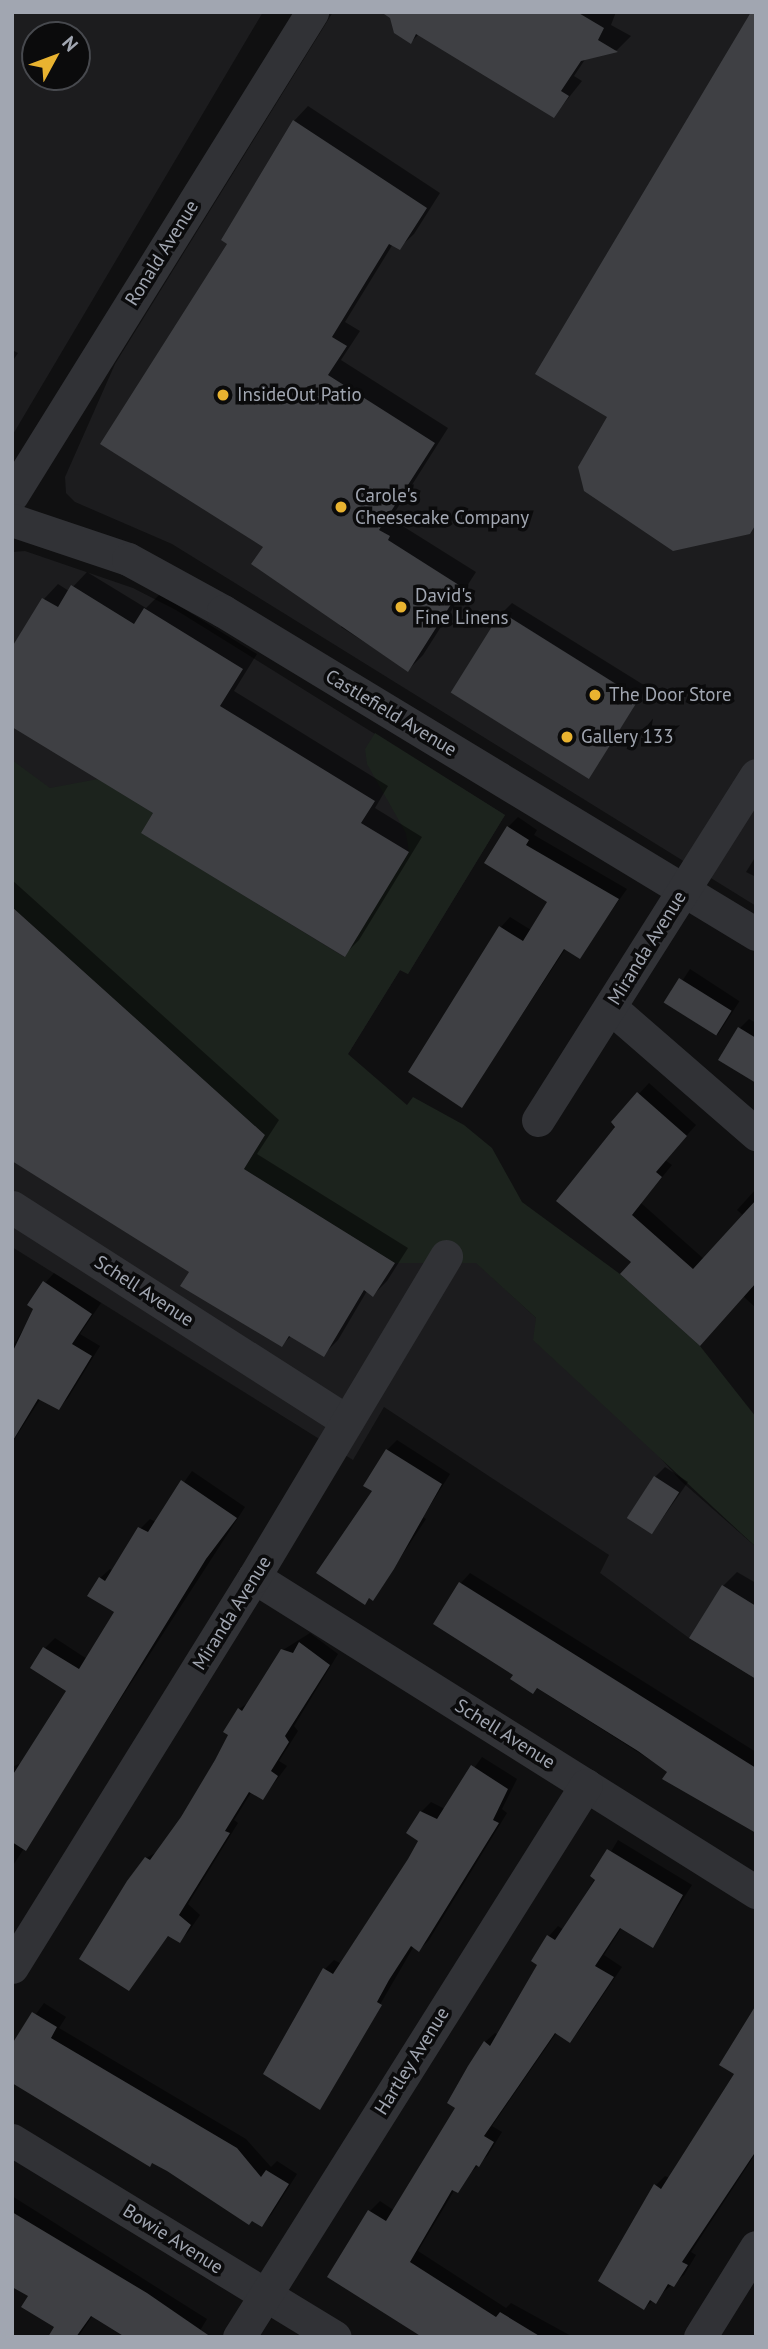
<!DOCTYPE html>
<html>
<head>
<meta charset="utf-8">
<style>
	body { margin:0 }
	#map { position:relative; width:768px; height:2349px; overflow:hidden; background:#101011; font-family:"PT Sans",sans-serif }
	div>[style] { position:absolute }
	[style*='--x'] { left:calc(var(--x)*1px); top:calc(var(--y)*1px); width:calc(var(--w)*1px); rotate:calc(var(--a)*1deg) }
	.built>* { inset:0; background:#1c1c1e }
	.green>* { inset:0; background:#1c231d }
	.shadow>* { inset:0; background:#0007; transform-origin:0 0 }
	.building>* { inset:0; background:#3f4044; transform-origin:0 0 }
	.minor>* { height:33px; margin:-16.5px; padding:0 16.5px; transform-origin:16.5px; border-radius:16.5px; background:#313236 }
	.dots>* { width:19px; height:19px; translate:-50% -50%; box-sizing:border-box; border:4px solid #0b0b0c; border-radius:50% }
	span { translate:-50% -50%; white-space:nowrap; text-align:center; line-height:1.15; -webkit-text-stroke:7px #0b0b0c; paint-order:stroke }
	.street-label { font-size:19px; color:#a1a6b1 }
	.poi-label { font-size:19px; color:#a1a6b1 }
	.left { translate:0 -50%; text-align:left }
	.frame { position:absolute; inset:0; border:14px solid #a1a6b1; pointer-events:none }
	.north { position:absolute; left:21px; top:21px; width:70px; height:70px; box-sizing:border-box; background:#0b0b0c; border:2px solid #47494e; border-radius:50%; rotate:49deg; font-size:19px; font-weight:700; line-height:28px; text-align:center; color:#a1a6b1 }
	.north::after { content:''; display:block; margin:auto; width:24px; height:32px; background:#e9b330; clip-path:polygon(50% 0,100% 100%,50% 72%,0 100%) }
</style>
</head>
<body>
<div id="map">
	<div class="built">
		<div style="clip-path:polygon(evenodd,12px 12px,263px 12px,12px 436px,12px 12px,35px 35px,77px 35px,77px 77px,35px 77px,35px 35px)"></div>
		<div style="clip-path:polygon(333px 12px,756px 12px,756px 906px,172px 544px,75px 502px,66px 493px,65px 477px,115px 364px)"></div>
		<div style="clip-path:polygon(25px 551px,133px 588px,176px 610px,505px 815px,408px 974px,400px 970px,348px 1054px,12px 780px,12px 552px)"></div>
		<div style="clip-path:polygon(12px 907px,265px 1135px,244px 1169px,395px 1263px,476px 1262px,536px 1318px,681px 1481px,756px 1547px,756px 1679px,689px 1638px,600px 1573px,609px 1555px,384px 1407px,353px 1460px,12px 1247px)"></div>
	</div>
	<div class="green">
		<div style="clip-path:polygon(375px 733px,505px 815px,408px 974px,400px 970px,348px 1054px,407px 1105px,413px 1097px,464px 1125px,492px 1148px,522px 1202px,620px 1274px,700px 1346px,756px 1417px,756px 1547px,533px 1340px,536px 1318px,476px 1263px,395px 1263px,244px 1169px,265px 1135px,12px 907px,12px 760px,50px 788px,98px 779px,153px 813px,142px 833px,344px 957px,409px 852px,406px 833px,367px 764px,365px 749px)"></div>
	</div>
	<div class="shadow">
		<div style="clip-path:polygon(391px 12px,616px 12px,611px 25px,631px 36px,617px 50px,586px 58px,574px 76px,582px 81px,554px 116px,419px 34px,411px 42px)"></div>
		<div style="clip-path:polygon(308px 106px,440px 193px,414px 234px,399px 248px,393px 244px,345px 322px,360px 331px,341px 360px,448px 428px,393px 515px,403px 521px,401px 525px,476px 572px,423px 655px,408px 670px,341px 627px,345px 622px,265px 547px,229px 243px,294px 121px)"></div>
		<div style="clip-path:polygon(12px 350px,18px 353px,12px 362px)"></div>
		<div style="clip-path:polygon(87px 572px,146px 608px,160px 594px,257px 654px,234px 691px,388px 786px,375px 808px,422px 837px,359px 940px,344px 955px,156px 812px,12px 651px,44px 599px,58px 584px,69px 591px)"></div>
		<div style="clip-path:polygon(512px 603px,647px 687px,589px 776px,502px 613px)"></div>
		<div style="clip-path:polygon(518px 817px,537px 830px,534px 835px,627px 889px,579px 956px,566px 948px,463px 1104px,411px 1071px,501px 927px,510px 917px,531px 930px,549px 901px,508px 827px)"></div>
		<div style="clip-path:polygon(756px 856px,756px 877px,746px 872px)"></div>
		<div style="clip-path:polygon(12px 880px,279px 1120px,257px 1154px,408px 1248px,387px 1281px,373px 1295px,367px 1291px,338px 1340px,324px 1354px,292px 1335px,282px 1345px,191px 1272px,12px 1159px)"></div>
		<div style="left:690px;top:969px;width:59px;height:40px;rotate:33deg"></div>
		<div style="clip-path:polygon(749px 1019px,756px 1023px,756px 1081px,740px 1028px)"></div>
		<div style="clip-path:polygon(649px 1083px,696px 1125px,665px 1160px,672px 1165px,641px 1203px,705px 1260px,744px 1216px,737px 1210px,756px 1189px,756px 1308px,743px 1296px,633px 1262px,613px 1122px)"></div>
		<div style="clip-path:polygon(54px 1273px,101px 1303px,80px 1334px,100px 1346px,68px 1398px,59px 1408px,41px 1398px,12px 1443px,12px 1347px,36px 1309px,45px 1283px)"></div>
		<div style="clip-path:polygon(397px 1440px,450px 1474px,423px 1517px,426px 1519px,373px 1599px,374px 1491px,387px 1450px)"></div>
		<div style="clip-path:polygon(665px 1467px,688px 1482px,653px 1532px,655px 1477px)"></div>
		<div style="clip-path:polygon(192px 1471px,245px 1507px,12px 1867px,12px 1767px,23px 1762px,69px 1690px,45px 1648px,55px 1638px,87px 1659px,116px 1612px,100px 1578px,110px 1569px,113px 1571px,140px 1529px,150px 1519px,156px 1522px)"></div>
		<div style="clip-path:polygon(737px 1572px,756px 1583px,756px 1677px,723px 1586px)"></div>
		<div style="clip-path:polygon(470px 1573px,756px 1752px,756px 1827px,515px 1674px,461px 1583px)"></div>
		<div style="clip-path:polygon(310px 1633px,338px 1654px,294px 1726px,298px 1731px,279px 1761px,287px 1766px,263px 1798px,252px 1791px,234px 1820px,238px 1823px,188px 1904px,200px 1915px,189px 1931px,179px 1941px,169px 1935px,128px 1989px,146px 1858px,159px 1851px,182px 1818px,230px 1734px,239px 1709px,251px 1701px,283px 1650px)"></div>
		<div style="clip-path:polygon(482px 1757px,517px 1779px,502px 1809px,507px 1813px,429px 1940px,419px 1950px,414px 1946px,320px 2108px,325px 1969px,334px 1960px,342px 1964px,421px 1840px,421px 1812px,431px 1802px,445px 1809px)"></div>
		<div style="clip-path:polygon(618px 1840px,692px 1885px,653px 1946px,622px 1927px,604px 1955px,622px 1967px,579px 2031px,570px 2040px,557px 2032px,492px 2126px,502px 2132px,488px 2155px,455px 2189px,418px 2251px,506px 2308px,511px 2303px,573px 2337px,428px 2337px,329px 2276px,370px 2211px,380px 2201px,395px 2211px,458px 2107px,485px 2042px,495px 2033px,499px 2035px,540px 1965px,549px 1936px,558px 1926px,564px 1930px)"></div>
		<div style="clip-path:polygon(44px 2003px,66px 2017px,59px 2028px,246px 2139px,271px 2167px,277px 2161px,297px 2174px,271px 2215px,261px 2225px,12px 2047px)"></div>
		<div style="clip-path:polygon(756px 2008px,756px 2153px,691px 2252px,696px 2255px,684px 2275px,644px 2308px,656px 2185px,665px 2176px,670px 2178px,736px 2074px)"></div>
		<div style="clip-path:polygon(12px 2196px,207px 2319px,196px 2337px,93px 2315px,78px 2337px,50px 2337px,57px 2327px,30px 2296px,12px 2284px)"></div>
	</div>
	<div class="building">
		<div style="clip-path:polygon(381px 12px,577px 12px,604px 28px,598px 40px,618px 52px,581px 61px,561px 91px,569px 96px,554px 118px,416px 34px,411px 44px,394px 33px,390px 18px)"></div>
		<div style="clip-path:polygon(751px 12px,756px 12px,756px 524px,750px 534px,673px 551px,584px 491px,578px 467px,607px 417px,535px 374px)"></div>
		<div style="clip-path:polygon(293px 120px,427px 208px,400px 250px,389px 244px,332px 337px,347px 346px,328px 375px,435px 443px,379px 530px,390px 536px,388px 540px,462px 587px,408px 672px,251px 564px,263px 547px,100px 444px,227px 244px,221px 240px)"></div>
		<div style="clip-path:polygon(71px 585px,134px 624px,144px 608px,243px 669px,220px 706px,375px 801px,361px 823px,409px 852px,345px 957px,141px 833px,153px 813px,12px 727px,12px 647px,42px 598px,58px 607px)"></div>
		<div style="left:501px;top:612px;width:163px;height:95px;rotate:32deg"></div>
		<div style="clip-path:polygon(507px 826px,529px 840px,526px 845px,619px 899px,580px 959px,564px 949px,462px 1108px,408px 1072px,499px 926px,523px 941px,547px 902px,484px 863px)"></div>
		<div style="clip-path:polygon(12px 907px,265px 1135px,244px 1169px,395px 1263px,373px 1297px,364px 1290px,324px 1357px,289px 1336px,282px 1347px,180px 1286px,189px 1272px,12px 1161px)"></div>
		<div style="left:679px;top:978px;width:62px;height:29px;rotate:32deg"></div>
		<div style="clip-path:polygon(738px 1027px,756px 1038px,756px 1083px,718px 1060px)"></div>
		<div style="clip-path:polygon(637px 1092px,687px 1136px,656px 1172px,662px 1177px,632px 1215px,693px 1269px,756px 1200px,756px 1283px,700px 1346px,620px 1274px,631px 1262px,556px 1201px,615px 1127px,611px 1122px)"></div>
		<div style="clip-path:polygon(43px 1281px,92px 1314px,72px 1344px,92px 1356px,59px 1410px,38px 1399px,12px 1442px,12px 1353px,33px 1309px,27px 1305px)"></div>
		<div style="clip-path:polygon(386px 1449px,442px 1484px,394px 1569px,373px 1601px,369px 1598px,365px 1605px,316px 1573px,372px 1491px,363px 1486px)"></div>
		<div style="left:654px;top:1476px;width:30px;height:50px;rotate:33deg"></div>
		<div style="clip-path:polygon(181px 1480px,237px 1518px,206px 1559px,26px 1851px,12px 1842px,12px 1776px,66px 1691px,30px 1668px,43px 1647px,79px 1669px,114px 1612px,87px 1596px,99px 1577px,105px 1581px,138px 1527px,148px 1532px)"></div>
		<div style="clip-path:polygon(459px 1582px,756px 1768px,756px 1833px,662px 1779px,667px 1772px,638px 1751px,537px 1688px,533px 1694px,510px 1679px,513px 1675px,433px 1624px)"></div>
		<div style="clip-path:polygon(722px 1585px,756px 1606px,756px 1679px,689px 1638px)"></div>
		<div style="clip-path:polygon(299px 1642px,330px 1665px,285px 1736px,289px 1742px,271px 1771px,278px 1776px,263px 1800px,249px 1792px,225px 1831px,230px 1833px,179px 1915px,191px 1925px,180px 1943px,168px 1936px,129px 1991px,79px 1959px,127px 1881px,145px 1857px,150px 1860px,181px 1817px,215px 1760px,228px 1735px,223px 1732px,238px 1708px,242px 1711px,281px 1649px,293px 1653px)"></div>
		<div style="clip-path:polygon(471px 1765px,508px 1789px,493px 1820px,499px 1823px,419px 1952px,411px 1946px,389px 1980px,377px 2002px,382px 2005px,320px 2110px,263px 2074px,323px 1968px,333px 1974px,408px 1859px,418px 1841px,406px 1833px,420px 1811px,437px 1819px)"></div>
		<div style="clip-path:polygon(607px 1849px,683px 1895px,653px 1948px,620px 1928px,595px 1966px,614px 1977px,570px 2043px,555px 2033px,484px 2136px,494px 2142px,479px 2167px,476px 2165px,458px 2193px,452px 2190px,410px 2262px,496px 2317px,500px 2312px,541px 2337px,422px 2337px,327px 2277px,368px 2210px,386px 2221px,455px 2108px,447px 2103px,468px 2066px,484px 2041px,490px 2046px,537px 1965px,531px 1961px,547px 1935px,555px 1940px,595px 1880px,590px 1876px)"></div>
		<div style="clip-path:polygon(756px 2005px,756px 2151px,682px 2262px,688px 2265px,674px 2287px,668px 2284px,656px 2304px,650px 2300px,644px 2310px,598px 2281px,654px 2184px,661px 2189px,734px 2074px,719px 2065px)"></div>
		<div style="clip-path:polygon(32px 2012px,57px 2027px,51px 2038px,237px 2148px,261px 2177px,266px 2170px,289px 2184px,262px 2227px,252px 2221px,249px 2225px,167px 2171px,152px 2163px,150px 2167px,12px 2083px,12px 2044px)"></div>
		<div style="clip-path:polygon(12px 2212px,147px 2293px,211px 2337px,125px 2337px,91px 2316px,76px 2337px,48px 2337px,54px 2327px,21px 2307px,28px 2296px,12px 2287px)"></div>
	</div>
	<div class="minor">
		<div style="--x:12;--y:495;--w:569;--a:-58.15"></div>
		<div style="--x:12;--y:520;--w:122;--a:18.6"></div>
		<div style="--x:128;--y:559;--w:108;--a:28.7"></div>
		<div style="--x:223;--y:611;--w:623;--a:31.22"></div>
		<div style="--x:610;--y:1007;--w:194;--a:41"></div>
		<div style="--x:538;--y:1120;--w:408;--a:-57.7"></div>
		<div style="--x:12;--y:1207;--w:397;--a:32.6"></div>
		<div style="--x:254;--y:1577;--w:593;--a:32.11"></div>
		<div style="--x:12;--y:1967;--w:459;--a:-58.2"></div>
		<div style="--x:254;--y:1577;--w:374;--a:-59.1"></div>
		<div style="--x:12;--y:2140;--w:378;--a:31.4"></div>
		<div style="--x:239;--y:2337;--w:652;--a:-57.85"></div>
		<div style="--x:700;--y:2337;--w:106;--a:-58.1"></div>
	</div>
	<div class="dots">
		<div style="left:223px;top:395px;background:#e9b330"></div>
		<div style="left:341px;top:507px;background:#e9b330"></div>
		<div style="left:401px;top:607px;background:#e9b330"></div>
		<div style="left:595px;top:695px;background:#e9b330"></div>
		<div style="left:567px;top:737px;background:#e9b330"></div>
	</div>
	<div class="street-label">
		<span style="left:162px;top:253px;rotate:-58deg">Ronald Avenue</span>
		<span style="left:391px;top:713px;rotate:31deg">Castlefield Avenue</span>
		<span style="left:647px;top:948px;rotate:-58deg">Miranda Avenue</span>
		<span style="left:144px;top:1291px;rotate:33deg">Schell Avenue</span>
		<span style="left:232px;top:1613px;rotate:-58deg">Miranda Avenue</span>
		<span style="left:505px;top:1734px;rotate:32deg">Schell Avenue</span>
		<span style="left:412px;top:2061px;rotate:-58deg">Hartley Avenue</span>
		<span style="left:173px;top:2239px;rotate:32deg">Bowie Avenue</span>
	</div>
	<div class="poi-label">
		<span class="left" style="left:237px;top:395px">InsideOut Patio</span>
		<span class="left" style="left:355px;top:507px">Carole's<br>Cheesecake Company</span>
		<span class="left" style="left:415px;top:607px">David's<br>Fine Linens</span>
		<span class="left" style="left:609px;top:695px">The Door Store</span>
		<span class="left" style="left:581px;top:737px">Gallery 133</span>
	</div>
	<div class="frame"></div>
	<div class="north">N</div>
</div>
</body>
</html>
